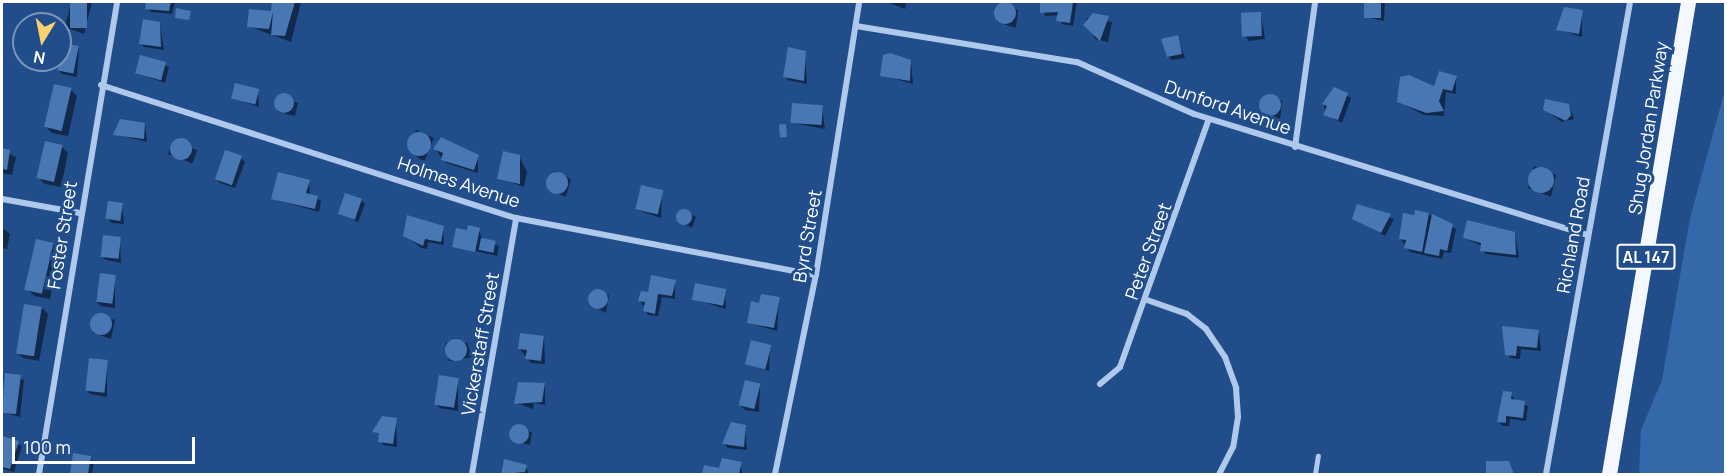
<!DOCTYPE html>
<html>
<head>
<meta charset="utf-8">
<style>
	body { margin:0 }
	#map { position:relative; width:1727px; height:476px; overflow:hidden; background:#214e8b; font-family:Manrope,sans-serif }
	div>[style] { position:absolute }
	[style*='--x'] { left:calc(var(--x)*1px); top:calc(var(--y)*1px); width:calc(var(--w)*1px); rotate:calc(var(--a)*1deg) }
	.green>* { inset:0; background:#3468a9 }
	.shadow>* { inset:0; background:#0007; transform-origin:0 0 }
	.building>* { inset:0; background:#4977b3; transform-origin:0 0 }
	.round { border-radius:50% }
	.service>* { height:4.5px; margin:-2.25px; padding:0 2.25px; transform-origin:2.25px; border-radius:2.25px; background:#aec9eb }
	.minor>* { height:6px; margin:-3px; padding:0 3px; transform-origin:3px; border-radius:3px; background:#aec9eb }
	.primary>* { height:15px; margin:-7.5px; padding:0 7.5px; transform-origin:7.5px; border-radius:7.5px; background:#f3f7fe }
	span { translate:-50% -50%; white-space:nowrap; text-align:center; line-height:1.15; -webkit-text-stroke:6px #214e8b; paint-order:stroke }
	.shield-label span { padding:2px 4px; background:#214e8b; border:2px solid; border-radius:4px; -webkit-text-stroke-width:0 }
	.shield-label { font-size:16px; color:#fff; font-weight:700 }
	.street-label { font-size:18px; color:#fff }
	.frame { position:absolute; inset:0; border:3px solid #fff; pointer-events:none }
	.north { position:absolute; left:12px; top:12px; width:60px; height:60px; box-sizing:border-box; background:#214e8b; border:2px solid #7a95b9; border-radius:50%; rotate:190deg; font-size:16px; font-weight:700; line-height:24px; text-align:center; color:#fff }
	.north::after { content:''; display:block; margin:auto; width:21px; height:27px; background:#f8d26f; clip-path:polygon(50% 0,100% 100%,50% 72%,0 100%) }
	.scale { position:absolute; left:12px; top:437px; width:183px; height:27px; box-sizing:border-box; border:3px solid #fff; border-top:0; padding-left:8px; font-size:18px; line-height:21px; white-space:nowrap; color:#fff; -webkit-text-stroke:4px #214e8b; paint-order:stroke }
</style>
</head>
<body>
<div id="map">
	<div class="green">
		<div style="clip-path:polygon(1725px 90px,1725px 474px,1639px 474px,1641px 430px,1662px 380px,1690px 218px)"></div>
	</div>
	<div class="shadow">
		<div style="clip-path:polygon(71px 2px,92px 2px,84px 34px,65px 27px)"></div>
		<div style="clip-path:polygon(148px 2px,175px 2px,172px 14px,150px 12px)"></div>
		<div style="clip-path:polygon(273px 2px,301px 2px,291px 42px,248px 26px,272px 13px)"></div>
		<div style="clip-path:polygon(887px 2px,906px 2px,905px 9px,889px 3px)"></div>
		<div style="clip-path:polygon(1004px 2px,1018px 10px,1016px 28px,997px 22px)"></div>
		<div style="clip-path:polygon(1042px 2px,1077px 2px,1073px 26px,1062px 24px,1059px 15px,1045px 16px)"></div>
		<div style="clip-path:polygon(1366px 2px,1385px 2px,1384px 21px,1365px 17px)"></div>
		<div style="clip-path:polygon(1582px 12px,1582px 37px,1557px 29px)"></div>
		<div style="clip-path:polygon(1261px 14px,1265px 39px,1249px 41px,1246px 37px)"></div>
		<div style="clip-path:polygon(1086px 18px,1112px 22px,1108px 42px,1095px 39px)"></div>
		<div style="clip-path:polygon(160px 24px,164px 50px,144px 47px,141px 43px)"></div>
		<div style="clip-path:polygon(1177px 37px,1185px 58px,1172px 60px,1168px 56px)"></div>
		<div style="clip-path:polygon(79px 48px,77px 77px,62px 74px,58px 70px)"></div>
		<div style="clip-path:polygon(805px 52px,807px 84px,788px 80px,784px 76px)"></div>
		<div style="clip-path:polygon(141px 56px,169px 67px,165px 83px,136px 73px)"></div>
		<div style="clip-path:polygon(911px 61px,913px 84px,882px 75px)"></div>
		<div style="clip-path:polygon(1456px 77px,1456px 94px,1446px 92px,1444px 116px,1424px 115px,1399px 102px)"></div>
		<div style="clip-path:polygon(1334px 89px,1351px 98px,1342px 123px,1325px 114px,1324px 104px)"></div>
		<div style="clip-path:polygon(71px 90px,77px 96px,68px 136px,52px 133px,46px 127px)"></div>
		<div style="clip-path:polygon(258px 91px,259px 107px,233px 98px)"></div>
		<div style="clip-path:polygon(1264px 95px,1282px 101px,1280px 120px,1261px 114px)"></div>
		<div style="clip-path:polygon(278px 96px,298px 103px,295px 116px,278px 112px)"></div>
		<div style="clip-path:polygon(1569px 105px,1574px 119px,1562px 122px,1544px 109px)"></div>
		<div style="clip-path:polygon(822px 107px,825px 129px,792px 123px)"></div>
		<div style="clip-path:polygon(145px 124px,147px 142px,114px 134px)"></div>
		<div style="clip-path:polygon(416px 130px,434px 138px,424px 162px,409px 151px)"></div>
		<div style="clip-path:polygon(442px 139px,478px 156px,478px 173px,446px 163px,435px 149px)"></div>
		<div style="left:173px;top:141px;width:26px;height:14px;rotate:21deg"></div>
		<div style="clip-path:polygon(62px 147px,68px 153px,61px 187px,45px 184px,39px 178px)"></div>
		<div style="clip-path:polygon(2px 150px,16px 157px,12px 175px,2px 173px)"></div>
		<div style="clip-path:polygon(519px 156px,527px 172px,524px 187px,499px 178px)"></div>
		<div style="clip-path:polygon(241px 158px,245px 162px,235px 188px,220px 183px,216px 179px)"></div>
		<div style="clip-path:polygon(1534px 166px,1556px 175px,1551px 197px,1528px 188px)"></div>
		<div style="clip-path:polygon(554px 171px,571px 179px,566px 197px,548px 189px)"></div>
		<div style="clip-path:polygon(309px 181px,310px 195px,321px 201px,319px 212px,273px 199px)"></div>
		<div style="clip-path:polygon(662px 192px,661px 218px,637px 210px)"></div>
		<div style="clip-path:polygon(361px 200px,365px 204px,358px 222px,339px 213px)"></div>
		<div style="clip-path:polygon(122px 204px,124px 224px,112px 223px,108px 219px)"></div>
		<div style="clip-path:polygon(1358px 206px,1394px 219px,1385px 236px,1354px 218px)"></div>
		<div style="clip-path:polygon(682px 209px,696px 217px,692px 228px,678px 221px)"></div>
		<div style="clip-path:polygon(1428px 214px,1456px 229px,1451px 253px,1444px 252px,1442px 259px,1410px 252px,1400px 238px,1404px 215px)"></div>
		<div style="clip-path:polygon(443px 227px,444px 245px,428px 242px,427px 249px,421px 248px,405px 235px)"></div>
		<div style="clip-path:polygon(2px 228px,10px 234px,7px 249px,2px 248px)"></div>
		<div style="clip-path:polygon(479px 230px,482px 239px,499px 246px,497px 256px,453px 246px,468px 231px)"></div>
		<div style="clip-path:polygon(1515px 234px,1519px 258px,1485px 254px,1482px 246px,1464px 238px)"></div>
		<div style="clip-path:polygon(120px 238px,121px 263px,106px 260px,102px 257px)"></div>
		<div style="clip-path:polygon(53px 244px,59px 250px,50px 299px,34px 296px,28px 290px)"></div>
		<div style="clip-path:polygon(115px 277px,115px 308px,101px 306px,97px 302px)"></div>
		<div style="clip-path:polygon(675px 281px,675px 299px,662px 297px,658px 316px,648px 315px,640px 300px)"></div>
		<div style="clip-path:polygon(725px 290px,726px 309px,693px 299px)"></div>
		<div style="clip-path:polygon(595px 291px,609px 295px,606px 313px,589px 304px)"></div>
		<div style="clip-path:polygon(779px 299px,777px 331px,749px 323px)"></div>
		<div style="clip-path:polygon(42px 308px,48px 314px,39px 361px,23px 358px,17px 352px)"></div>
		<div style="clip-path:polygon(96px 314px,115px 320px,111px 339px,93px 333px)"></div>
		<div style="clip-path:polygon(1503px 328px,1539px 332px,1541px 351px,1521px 349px,1520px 359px,1510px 358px)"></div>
		<div style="clip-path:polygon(544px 337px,545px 364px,531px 363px,519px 348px)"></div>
		<div style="clip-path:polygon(445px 343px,467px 343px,473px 357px,449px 361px)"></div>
		<div style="clip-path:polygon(770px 346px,769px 371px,748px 363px)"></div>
		<div style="clip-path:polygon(107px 362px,107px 397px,90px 394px,86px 390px)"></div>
		<div style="clip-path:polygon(6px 375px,24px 380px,20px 417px,2px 412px)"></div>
		<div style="clip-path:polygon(458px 380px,458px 411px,440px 408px,436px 404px)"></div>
		<div style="clip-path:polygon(545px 384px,545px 405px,534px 403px,533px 409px,516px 403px)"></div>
		<div style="clip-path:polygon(760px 385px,759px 412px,745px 410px,741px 406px)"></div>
		<div style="clip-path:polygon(1511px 393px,1515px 401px,1528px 406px,1526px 421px,1510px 419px,1509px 426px,1503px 426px,1499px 422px)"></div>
		<div style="clip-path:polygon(396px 420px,397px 447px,383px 445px,376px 424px)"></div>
		<div style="clip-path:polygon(745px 426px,747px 450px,728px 448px,724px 444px)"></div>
		<div style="clip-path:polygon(511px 427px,532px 432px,530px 445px,513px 441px)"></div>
		<div style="clip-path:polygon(2px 438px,22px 446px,14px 472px,2px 469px)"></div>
		<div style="clip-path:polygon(75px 455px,94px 461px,92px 474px,72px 474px)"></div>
		<div style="clip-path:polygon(1509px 462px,1514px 474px,1488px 474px,1488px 463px)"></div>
		<div style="clip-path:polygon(503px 463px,526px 467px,529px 474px,501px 474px)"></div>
		<div style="clip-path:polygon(741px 463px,742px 474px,704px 474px,705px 467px,720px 470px)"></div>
	</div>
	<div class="building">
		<div class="round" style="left:994px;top:2px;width:22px;height:22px"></div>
		<div style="left:70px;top:2px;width:17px;height:26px"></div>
		<div style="clip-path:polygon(146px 2px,171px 2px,169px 11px,145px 9px)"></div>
		<div style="clip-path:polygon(272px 2px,295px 2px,285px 36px,271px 35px,273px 12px,269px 29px,247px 27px,249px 9px,271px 11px)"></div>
		<div style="clip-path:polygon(1040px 2px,1073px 2px,1070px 23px,1056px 21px,1058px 12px,1040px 13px)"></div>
		<div style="left:1364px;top:2px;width:17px;height:16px"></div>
		<div style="clip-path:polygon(1564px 7px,1583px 10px,1579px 34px,1556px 30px)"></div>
		<div style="clip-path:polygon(176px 8px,191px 11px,189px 20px,175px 18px)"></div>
		<div style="left:1261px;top:12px;width:24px;height:20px;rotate:88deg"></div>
		<div style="clip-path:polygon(1093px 13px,1109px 16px,1100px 41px,1083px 25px)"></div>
		<div style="clip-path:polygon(143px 19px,160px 22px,161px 47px,139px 44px)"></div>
		<div style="clip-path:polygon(1178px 35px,1182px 54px,1167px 57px,1161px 39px)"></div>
		<div style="left:63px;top:43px;width:16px;height:28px;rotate:11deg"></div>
		<div style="clip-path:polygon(788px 47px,806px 51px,804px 81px,783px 77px)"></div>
		<div style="clip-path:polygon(890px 53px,911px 60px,910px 81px,880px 76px,883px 55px)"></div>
		<div style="left:140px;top:55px;width:27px;height:19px;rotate:15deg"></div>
		<div style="clip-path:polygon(1439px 71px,1457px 76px,1452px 91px,1443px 89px,1439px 101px,1444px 111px,1426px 113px,1397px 102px,1400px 77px,1409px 75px,1434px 86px)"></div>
		<div style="left:235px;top:83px;width:25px;height:16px;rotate:14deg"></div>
		<div style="left:54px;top:84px;width:18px;height:44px;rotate:13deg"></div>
		<div style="clip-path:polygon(1334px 87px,1348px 93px,1338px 120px,1323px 115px,1327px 106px,1322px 104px)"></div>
		<div class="round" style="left:274px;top:93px;width:20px;height:20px"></div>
		<div class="round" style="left:1259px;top:94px;width:22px;height:22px"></div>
		<div style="clip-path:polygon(1545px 99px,1569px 104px,1571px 115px,1566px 121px,1543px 110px)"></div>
		<div style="left:792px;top:103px;width:31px;height:20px;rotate:4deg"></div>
		<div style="clip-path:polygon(120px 119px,145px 123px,144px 139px,113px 135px)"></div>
		<div style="left:786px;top:124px;width:13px;height:7px;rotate:86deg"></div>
		<div class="round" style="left:407px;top:132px;width:24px;height:24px"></div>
		<div style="clip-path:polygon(441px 137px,479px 155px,474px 170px,441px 160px,443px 153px,433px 149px)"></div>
		<div class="round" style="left:170px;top:138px;width:22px;height:22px"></div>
		<div style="left:45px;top:141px;width:18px;height:38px;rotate:13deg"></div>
		<div style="clip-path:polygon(2px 148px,10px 150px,7px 170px,2px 169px)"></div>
		<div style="left:225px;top:150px;width:18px;height:31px;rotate:19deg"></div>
		<div style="clip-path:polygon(503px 151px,520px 155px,520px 184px,497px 179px)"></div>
		<div class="round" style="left:1528px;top:167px;width:26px;height:26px"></div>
		<div class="round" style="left:546px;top:172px;width:22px;height:22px"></div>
		<div style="clip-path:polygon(278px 172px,310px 180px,306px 193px,318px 196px,315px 209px,271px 199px)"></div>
		<div style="left:641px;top:185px;width:23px;height:25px;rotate:13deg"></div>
		<div style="left:345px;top:193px;width:18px;height:22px;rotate:19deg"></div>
		<div style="left:108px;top:201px;width:15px;height:18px;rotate:8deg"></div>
		<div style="clip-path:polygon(1357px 204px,1391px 214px,1381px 233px,1352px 219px)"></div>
		<div class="round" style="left:676px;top:209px;width:16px;height:16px"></div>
		<div style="clip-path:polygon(1415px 210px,1429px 213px,1422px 252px,1404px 248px,1406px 240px,1399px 239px,1403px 213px,1414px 215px)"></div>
		<div style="clip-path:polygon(1432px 214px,1453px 224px,1447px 251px,1440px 249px,1439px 256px,1424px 253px)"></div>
		<div style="clip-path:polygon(407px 215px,444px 226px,441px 242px,425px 239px,423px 246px,403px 236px)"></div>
		<div style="clip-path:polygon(1467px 220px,1515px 232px,1516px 255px,1480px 251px,1481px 243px,1463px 238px)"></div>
		<div style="clip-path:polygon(468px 225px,480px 228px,475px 252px,452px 247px,456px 228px,467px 230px)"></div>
		<div style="left:103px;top:235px;width:18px;height:22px;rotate:6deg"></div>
		<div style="left:481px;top:238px;width:15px;height:12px;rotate:11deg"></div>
		<div style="left:36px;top:239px;width:18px;height:52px;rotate:13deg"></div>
		<div style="left:100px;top:273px;width:16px;height:29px;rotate:7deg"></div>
		<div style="clip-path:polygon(651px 275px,676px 280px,672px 296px,658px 294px,655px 314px,643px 311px,645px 302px,638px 301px,641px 291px,648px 292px)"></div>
		<div style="left:695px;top:283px;width:32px;height:17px;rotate:11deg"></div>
		<div class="round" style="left:588px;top:289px;width:20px;height:20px"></div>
		<div style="clip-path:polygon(761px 294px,780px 297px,774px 328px,747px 323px,751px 301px,759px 303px)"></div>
		<div style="left:24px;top:304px;width:18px;height:50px;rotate:9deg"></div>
		<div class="round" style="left:90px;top:313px;width:22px;height:22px"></div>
		<div style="clip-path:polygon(1502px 326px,1539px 330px,1537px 348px,1517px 346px,1516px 356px,1505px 355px)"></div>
		<div style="clip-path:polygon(520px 333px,544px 336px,541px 361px,525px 359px,527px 350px,518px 349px)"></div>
		<div class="round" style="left:445px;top:339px;width:22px;height:22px"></div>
		<div style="left:751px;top:340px;width:21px;height:25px;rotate:14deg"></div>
		<div style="left:89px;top:358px;width:19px;height:33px;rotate:6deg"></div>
		<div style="clip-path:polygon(5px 373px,21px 375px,16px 414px,2px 413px)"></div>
		<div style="left:439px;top:375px;width:20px;height:30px;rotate:9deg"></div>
		<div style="left:745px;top:380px;width:16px;height:26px;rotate:14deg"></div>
		<div style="clip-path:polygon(518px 382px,545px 383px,542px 402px,514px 404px)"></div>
		<div style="clip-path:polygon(1503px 391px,1512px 392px,1511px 399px,1525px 401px,1523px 418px,1506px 416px,1506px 423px,1497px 422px)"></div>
		<div style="clip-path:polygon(382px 416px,397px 418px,393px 444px,378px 442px,379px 433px,372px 432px)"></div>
		<div style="clip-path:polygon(731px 422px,746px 425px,744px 447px,722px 444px)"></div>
		<div class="round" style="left:509px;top:424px;width:20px;height:20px"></div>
		<div style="clip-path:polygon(2px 436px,19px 441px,10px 469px,2px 467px)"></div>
		<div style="clip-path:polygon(73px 453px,91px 456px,88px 474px,70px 474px)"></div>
		<div style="clip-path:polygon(722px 458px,742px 462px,739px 474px,702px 474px,704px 465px,719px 468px)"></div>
		<div style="clip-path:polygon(504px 459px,527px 465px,525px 472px,501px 474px)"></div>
		<div style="clip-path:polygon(1486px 461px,1509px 461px,1514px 474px,1486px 474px)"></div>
	</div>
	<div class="service">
		<div style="--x:1315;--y:474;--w:18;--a:-81"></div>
	</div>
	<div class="minor">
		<div style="--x:856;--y:26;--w:224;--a:9.3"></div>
		<div style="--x:1077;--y:62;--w:128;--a:24"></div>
		<div style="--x:1194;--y:114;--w:412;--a:17.1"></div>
		<div style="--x:101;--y:85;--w:436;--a:17.8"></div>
		<div style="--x:516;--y:218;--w:305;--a:10.8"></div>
		<div style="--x:1295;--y:147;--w:146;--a:-82.1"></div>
		<div style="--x:2;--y:199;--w:79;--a:10.2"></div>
		<div style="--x:1147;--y:300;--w:42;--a:19.3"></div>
		<div style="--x:1187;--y:314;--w:24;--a:38"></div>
		<div style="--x:1206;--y:329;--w:34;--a:56"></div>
		<div style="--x:1225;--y:357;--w:33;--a:70"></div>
		<div style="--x:1236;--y:388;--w:29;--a:86"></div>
		<div style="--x:1238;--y:417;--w:30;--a:99"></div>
		<div style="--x:1233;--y:447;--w:30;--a:117"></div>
		<div style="--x:1100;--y:384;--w:26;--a:-40"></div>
		<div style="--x:1120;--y:367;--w:263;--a:-70.3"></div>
		<div style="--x:39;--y:474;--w:478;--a:-80.6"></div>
		<div style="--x:472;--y:474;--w:260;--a:-80.2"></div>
		<div style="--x:775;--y:474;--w:203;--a:-78.4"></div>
		<div style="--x:816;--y:275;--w:276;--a:-81"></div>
		<div style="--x:1546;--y:474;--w:479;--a:-79.9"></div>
	</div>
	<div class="primary">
		<div style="--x:1609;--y:474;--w:479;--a:-80.5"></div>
	</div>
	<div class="shield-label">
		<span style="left:1646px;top:257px">AL 147</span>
	</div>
	<div class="street-label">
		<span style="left:1228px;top:107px;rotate:19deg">Dunford Avenue</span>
		<span style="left:1648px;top:128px;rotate:-81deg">Shug Jordan Parkway</span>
		<span style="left:459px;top:182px;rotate:18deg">Holmes Avenue</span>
		<span style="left:62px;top:235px;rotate:-81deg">Foster Street</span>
		<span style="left:1573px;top:235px;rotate:-80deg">Richland Road</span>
		<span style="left:807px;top:236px;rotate:-80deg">Byrd Street</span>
		<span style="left:1148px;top:251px;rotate:-70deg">Peter Street</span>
		<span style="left:480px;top:344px;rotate:-80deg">Vickerstaff Street</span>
	</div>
	<div class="frame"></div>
	<div class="north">N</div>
	<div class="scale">100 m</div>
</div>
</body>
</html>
